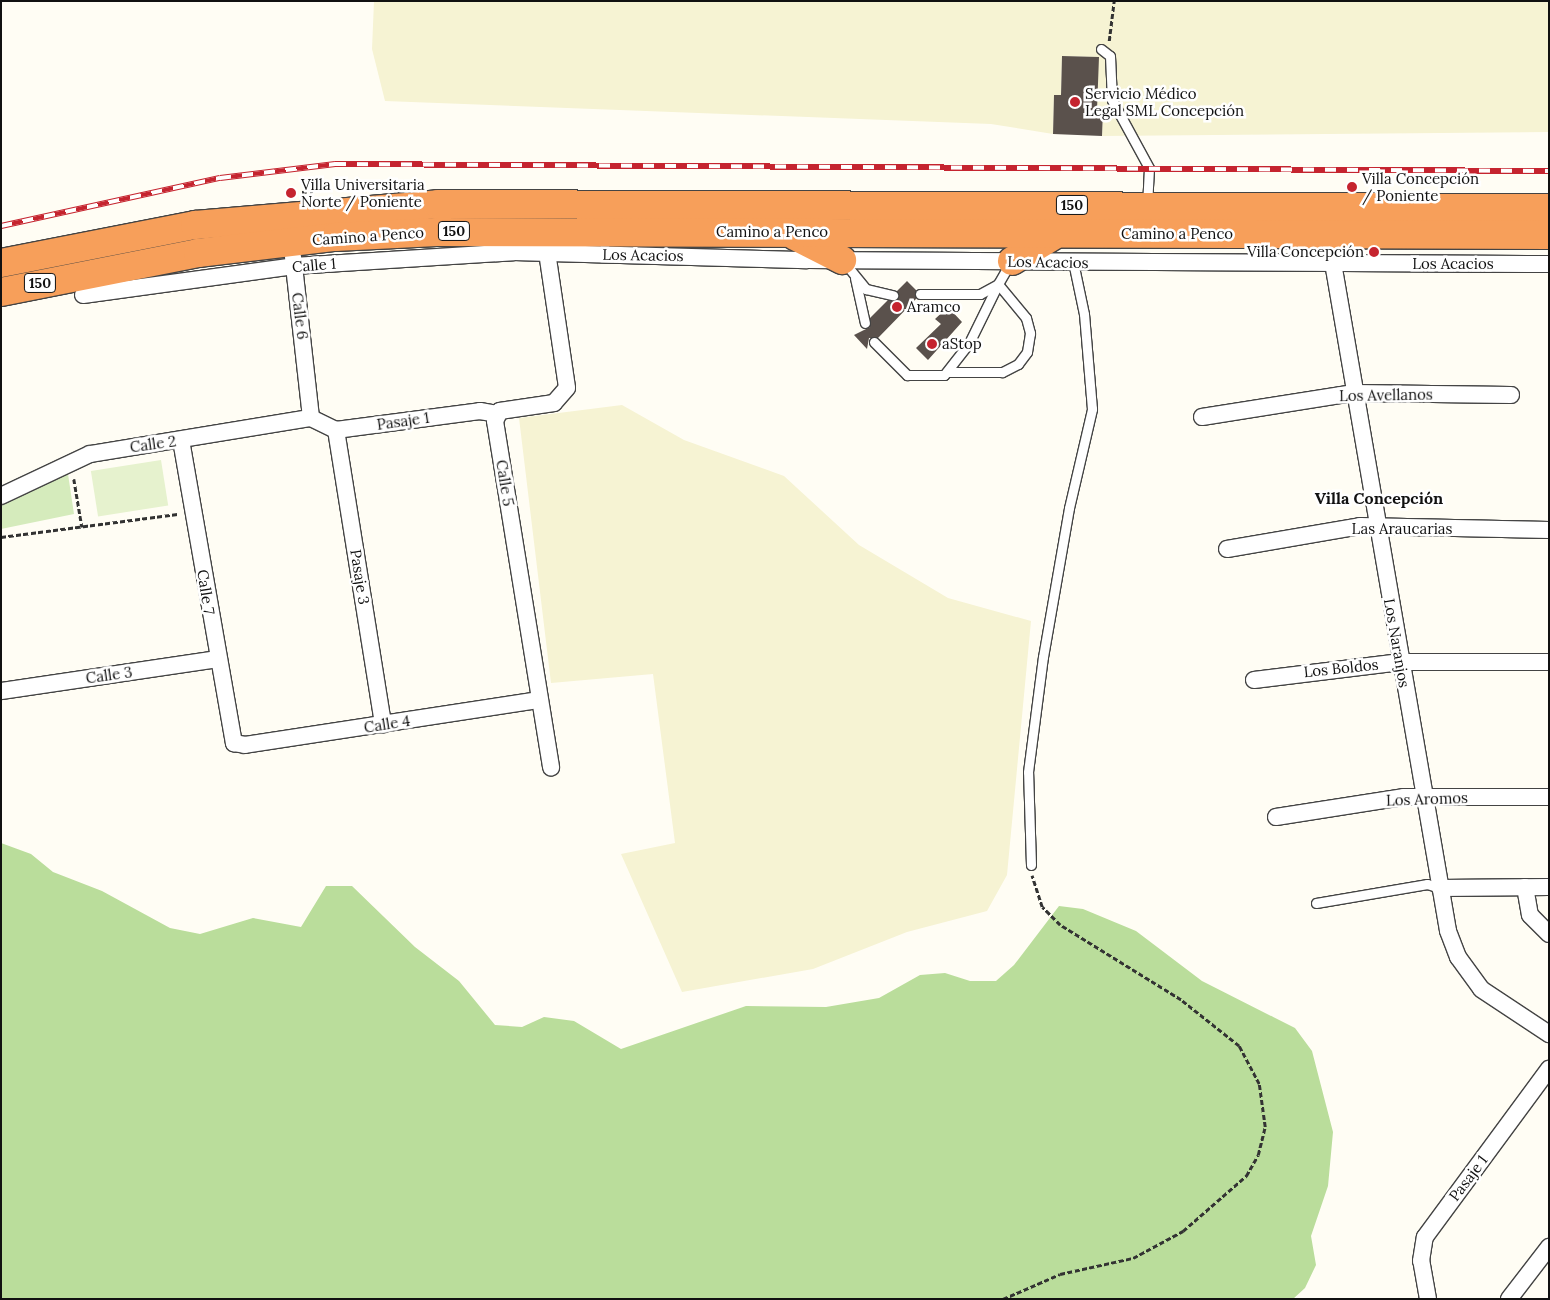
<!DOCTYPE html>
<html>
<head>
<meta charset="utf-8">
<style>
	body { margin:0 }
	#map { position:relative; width:1550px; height:1300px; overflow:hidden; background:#fffdf4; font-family:Lora,serif }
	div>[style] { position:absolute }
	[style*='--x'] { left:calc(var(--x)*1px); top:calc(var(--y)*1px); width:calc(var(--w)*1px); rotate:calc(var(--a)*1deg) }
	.farmland>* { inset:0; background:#f6f3d3 }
	.green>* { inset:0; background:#d5ebbc }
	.forest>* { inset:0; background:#badd9b }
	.pitch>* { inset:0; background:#e6f2ce; transform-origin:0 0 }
	.building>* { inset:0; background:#5a514c }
	.path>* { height:2.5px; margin-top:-1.25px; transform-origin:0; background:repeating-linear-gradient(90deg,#333 0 5px,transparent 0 7.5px) }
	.roads { filter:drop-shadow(1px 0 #444) drop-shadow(-1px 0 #444) drop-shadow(0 1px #444) drop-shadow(0 -1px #444) }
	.lane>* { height:9px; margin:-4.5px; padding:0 4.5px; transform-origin:4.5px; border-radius:4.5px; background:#fff }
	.street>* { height:16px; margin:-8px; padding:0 8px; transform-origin:8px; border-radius:8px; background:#fff }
	.highway>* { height:28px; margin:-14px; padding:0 14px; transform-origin:14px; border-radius:14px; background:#f79f5a }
	.rail>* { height:5.5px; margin-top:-2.75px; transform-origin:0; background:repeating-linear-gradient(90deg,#fff 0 11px,#c5242f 0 22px); box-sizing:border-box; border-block:1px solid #c5242f }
	.dots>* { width:14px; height:14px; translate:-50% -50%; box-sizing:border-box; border:2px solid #fff; border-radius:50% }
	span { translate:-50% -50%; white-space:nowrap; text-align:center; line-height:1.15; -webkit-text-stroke:5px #fff; paint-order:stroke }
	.shield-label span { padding:1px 4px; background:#fff; border:1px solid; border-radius:4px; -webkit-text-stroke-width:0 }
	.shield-label { font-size:14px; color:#111; font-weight:700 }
	.poi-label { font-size:15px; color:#111 }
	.left { translate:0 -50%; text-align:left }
	.right { translate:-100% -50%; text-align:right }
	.street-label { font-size:15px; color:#111 }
	.neighbourhood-label { font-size:16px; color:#111; font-weight:700 }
	.frame { position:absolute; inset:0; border:2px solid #111; pointer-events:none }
</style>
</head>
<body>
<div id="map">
	<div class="farmland">
		<div style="clip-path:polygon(374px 1px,1549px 1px,1549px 132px,1102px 136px,1103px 110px,1097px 110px,1098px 57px,1062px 56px,1061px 95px,1054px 95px,1053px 134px,991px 124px,385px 101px,372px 49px)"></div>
		<div style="clip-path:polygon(622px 405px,684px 440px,784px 476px,859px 545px,948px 598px,1031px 621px,1007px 875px,987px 911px,907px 932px,813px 969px,682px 992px,621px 854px,675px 843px,653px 674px,551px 683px,519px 418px)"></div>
	</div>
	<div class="green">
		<div style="clip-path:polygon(68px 474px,74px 514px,1px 529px,1px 506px)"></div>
	</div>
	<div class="forest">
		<div style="clip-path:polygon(1px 843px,31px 854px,53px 872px,102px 891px,170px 928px,200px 934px,253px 918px,301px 927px,326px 886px,352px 886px,415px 947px,459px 981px,495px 1025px,522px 1027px,544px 1017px,574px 1021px,621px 1049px,746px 1006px,826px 1007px,879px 998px,920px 975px,945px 973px,970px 981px,996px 981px,1014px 965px,1059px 906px,1083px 909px,1136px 931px,1202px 981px,1295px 1028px,1312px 1051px,1333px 1132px,1328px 1186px,1311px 1236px,1316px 1265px,1305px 1288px,1293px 1299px,1px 1299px)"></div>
	</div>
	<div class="pitch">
		<div style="left:161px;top:460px;width:46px;height:71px;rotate:81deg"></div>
	</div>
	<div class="building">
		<div style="clip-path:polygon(1062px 56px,1099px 57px,1097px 110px,1103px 110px,1102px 136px,1053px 134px,1054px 95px,1061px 95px)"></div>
		<div style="clip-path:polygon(907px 281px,916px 290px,916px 299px,878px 338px,869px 338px,867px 349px,854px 335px,870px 327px,870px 318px,888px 300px,897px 300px,897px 291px)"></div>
		<div style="clip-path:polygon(948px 307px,962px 322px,928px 360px,916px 348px,941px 324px,935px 319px)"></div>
	</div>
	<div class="path">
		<div style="--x:1109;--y:41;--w:40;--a:-82.9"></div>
		<div style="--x:302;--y:192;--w:11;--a:-5"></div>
		<div style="--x:74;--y:479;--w:49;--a:80.5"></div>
		<div style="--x:1;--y:537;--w:178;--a:-7.4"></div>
		<div style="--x:1003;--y:1299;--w:62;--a:-23.7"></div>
		<div style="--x:1060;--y:1274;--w:75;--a:-12.4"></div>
		<div style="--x:1133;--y:1258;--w:57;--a:-28.4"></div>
		<div style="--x:1183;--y:1231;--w:84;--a:-41.1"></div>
		<div style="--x:1246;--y:1176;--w:24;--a:-60"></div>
		<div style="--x:1258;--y:1155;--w:29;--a:-76"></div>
		<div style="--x:1265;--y:1127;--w:43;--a:-97.9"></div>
		<div style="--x:1259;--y:1084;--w:43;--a:-117.8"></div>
		<div style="--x:1239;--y:1046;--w:74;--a:-141.6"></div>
		<div style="--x:1181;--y:1000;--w:142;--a:-148.2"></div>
		<div style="--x:1060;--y:925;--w:25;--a:-135"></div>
		<div style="--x:1042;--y:907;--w:33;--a:-108"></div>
	</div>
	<div class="roads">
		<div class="lane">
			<div style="--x:1101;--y:49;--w:11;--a:38"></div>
			<div style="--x:1110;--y:56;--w:44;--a:87.4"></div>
			<div style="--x:1112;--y:100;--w:77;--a:61.4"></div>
			<div style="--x:1149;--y:168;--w:35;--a:93"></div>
			<div style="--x:844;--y:262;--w:35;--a:51"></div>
			<div style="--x:866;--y:289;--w:28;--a:13"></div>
			<div style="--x:855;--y:278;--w:46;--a:77.5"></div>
			<div style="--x:920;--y:294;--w:60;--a:0"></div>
			<div style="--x:980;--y:294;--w:21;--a:-29"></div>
			<div style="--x:998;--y:284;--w:24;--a:-60"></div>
			<div style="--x:874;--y:342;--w:47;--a:45"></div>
			<div style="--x:907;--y:375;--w:37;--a:0"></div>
			<div style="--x:944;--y:375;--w:41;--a:-52"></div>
			<div style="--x:969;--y:343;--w:66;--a:-63.8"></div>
			<div style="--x:998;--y:284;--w:44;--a:50.5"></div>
			<div style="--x:1026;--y:318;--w:16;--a:75"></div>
			<div style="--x:1030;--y:333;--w:19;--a:99"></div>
			<div style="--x:1027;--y:352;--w:15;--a:127"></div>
			<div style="--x:1018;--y:364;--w:18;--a:153"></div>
			<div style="--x:1002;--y:372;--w:53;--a:180"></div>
			<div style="--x:1031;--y:865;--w:93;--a:-91.8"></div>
			<div style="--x:1028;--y:772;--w:116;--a:-82.6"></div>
			<div style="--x:1043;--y:657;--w:151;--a:-80.1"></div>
			<div style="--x:1069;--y:508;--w:102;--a:-76.9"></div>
			<div style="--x:1092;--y:409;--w:95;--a:-94.8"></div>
			<div style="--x:1084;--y:314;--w:53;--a:-101.9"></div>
			<div style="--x:1316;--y:903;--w:113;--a:-9.7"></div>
			<div style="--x:1427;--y:884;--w:14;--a:17"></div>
		</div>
		<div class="street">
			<div style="--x:1327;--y:228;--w:713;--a:80.23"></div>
			<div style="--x:1448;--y:931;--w:28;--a:69"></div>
			<div style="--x:1458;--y:957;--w:39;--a:54"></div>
			<div style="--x:1481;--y:989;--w:82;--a:33.5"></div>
			<div style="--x:547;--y:252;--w:137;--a:81.6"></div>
			<div style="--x:567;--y:388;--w:20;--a:131"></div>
			<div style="--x:554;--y:403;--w:55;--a:171.6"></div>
			<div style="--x:500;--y:411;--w:11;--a:117"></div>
			<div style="--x:495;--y:421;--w:351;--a:80.8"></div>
			<div style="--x:293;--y:257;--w:162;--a:83.6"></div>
			<div style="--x:83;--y:295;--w:213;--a:-7.8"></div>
			<div style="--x:294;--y:266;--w:220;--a:-3.6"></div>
			<div style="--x:514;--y:252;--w:293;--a:1.6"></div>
			<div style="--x:807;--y:260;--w:742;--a:0.31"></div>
			<div style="--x:1202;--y:417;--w:154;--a:-9"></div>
			<div style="--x:1354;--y:393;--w:157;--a:0.7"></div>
			<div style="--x:311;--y:418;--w:28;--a:26"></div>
			<div style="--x:336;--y:430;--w:145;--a:-7.5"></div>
			<div style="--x:480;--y:411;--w:17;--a:10"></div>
			<div style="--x:336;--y:430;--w:298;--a:80.9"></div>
			<div style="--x:181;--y:440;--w:308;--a:80.1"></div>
			<div style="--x:234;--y:743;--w:11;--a:10"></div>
			<div style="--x:245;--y:745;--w:298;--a:-8.7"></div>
			<div style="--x:1;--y:496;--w:98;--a:-25.3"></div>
			<div style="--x:90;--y:454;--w:224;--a:-9.3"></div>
			<div style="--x:1227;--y:549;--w:135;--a:-9.8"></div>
			<div style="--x:1360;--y:526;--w:189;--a:1.2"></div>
			<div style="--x:1254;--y:680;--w:148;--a:-7"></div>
			<div style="--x:1401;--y:662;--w:148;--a:0"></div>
			<div style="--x:1;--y:691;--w:218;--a:-8.4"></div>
			<div style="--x:1276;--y:817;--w:130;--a:-8.9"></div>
			<div style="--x:1404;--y:797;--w:145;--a:0"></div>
			<div style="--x:1525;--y:887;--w:28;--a:80"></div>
			<div style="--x:1530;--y:915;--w:27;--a:45"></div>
			<div style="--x:1440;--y:888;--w:109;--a:-0.5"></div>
			<div style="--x:1428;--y:1299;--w:39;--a:-100"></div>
			<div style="--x:1421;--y:1261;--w:24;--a:-81"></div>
			<div style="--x:1425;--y:1237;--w:209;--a:-53.6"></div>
			<div style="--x:1509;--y:1299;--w:66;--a:-52.4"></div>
		</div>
		<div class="highway">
			<div style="--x:795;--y:236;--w:53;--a:27.1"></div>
			<div style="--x:1012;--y:261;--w:48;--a:-31.4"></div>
			<div style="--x:1;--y:263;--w:198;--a:-11.1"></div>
			<div style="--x:195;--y:225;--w:244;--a:-4.9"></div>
			<div style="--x:438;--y:204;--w:1111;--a:0.21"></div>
			<div style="--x:1;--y:292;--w:201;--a:-11.2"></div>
			<div style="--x:198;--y:253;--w:138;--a:-6.7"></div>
			<div style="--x:335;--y:237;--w:102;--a:-2.8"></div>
			<div style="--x:437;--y:232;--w:1112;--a:0.15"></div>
		</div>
	</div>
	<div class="rail">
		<div style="--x:1;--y:226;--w:224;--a:-12.4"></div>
		<div style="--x:220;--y:178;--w:116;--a:-6.9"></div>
		<div style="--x:335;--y:164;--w:1214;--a:0.33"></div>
	</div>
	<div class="dots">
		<div style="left:1075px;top:102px;background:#c5242f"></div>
		<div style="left:1352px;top:187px;background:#c5242f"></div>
		<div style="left:291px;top:193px;background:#c5242f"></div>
		<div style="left:1374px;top:252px;background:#c5242f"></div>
		<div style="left:897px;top:307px;background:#c5242f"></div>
		<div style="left:932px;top:344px;background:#c5242f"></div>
	</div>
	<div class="shield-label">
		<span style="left:1072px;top:205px">150</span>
		<span style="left:454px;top:231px">150</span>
		<span style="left:40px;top:283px">150</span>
	</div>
	<div class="poi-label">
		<span class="left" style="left:1085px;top:102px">Servicio Médico<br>Legal SML Concepción</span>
		<span class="left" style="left:1362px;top:187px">Villa Concepción<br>/ Poniente</span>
		<span class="left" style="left:301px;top:193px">Villa Universitaria<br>Norte / Poniente</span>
		<span class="right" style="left:1364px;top:252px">Villa Concepción</span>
		<span class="left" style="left:907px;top:307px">Aramco</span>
		<span class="left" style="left:942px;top:344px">aStop</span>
	</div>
	<div class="street-label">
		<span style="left:772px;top:232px">Camino a Penco</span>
		<span style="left:1177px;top:234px">Camino a Penco</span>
		<span style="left:368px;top:236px;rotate:-4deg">Camino a Penco</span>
		<span style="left:643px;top:255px;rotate:1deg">Los Acacios</span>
		<span style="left:1048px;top:262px;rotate:1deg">Los Acacios</span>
		<span style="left:1453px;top:264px">Los Acacios</span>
		<span style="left:314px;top:265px;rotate:-5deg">Calle 1</span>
		<span style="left:300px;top:316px;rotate:83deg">Calle 6</span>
		<span style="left:1386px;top:395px;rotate:-1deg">Los Avellanos</span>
		<span style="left:403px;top:421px;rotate:-8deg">Pasaje 1</span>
		<span style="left:153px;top:444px;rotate:-8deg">Calle 2</span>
		<span style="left:505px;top:483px;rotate:81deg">Calle 5</span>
		<span style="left:1402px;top:529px">Las Araucarias</span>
		<span style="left:360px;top:577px;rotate:81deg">Pasaje 3</span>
		<span style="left:206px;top:592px;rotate:81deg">Calle 7</span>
		<span style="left:1397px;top:643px;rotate:80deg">Los Naranjos</span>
		<span style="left:1341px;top:668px;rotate:-6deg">Los Boldos</span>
		<span style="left:109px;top:675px;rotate:-8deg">Calle 3</span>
		<span style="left:387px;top:724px;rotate:-9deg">Calle 4</span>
		<span style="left:1427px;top:799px;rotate:-2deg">Los Aromos</span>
		<span style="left:1468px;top:1178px;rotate:-53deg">Pasaje 1</span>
	</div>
	<div class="neighbourhood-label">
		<span style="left:1379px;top:498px">Villa Concepción</span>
	</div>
	<div class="frame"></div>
</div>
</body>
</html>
